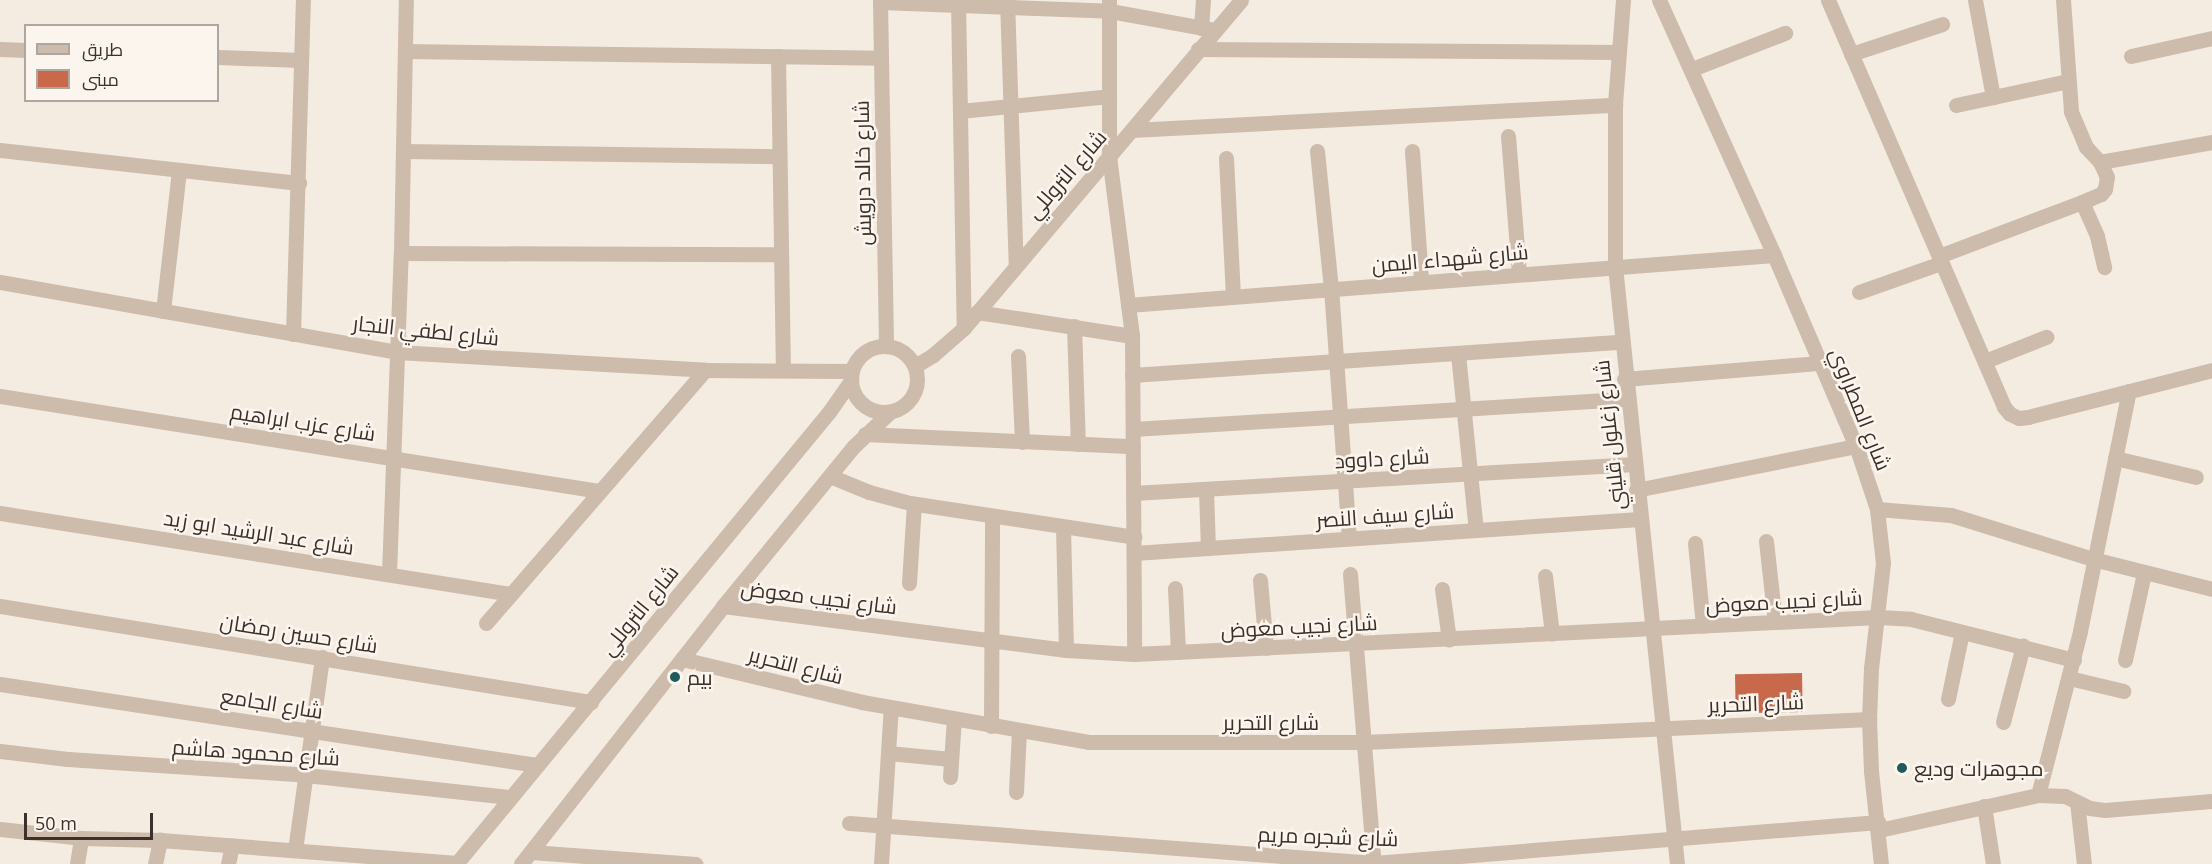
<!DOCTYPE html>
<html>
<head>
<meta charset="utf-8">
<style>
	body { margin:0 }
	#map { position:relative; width:2212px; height:864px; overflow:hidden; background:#f4ebe1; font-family:"Open Sans",Cairo,sans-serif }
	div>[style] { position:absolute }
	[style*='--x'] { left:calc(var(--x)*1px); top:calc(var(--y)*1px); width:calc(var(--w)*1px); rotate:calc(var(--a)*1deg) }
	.building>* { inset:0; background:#c8694b; transform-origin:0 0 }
	.minor>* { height:15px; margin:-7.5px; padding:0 7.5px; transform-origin:7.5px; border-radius:7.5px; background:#cdbbac }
	.minor>.ring { margin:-7.5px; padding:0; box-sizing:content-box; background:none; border:15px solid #cdbbac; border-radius:50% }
	.dots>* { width:16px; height:16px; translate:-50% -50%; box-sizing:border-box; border:3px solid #fbf5ee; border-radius:50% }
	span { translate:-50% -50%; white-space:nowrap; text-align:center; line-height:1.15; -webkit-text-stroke:5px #fbf5ee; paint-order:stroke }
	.street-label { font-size:21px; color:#3b302b }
	.poi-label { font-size:21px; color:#3b302b }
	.left { translate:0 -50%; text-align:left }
	.legend { position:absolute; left:24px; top:24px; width:195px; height:78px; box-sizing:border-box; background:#fbf5ee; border:2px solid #aea6a0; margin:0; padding:8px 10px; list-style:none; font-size:18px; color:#3b302b }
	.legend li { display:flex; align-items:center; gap:12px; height:30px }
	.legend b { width:30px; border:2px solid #aea6a0 }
	.scale { position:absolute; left:24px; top:813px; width:129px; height:27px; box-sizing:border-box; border:3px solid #3b302b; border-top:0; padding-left:8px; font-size:18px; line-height:21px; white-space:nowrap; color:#3b302b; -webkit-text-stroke:4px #fbf5ee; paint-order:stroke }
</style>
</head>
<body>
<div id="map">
	<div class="building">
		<div style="left:1802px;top:673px;width:39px;height:67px;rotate:89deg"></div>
	</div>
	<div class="minor">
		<div style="--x:880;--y:0;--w:346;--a:89"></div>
		<div style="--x:958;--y:0;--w:328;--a:89"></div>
		<div style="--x:1007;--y:0;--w:265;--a:88.1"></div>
		<div style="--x:1109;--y:0;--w:156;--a:90"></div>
		<div style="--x:1109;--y:156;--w:181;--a:82.7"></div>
		<div style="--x:1132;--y:336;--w:318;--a:89.6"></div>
		<div style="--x:1623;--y:0;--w:105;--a:94.4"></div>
		<div style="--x:1615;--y:105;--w:161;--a:90"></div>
		<div style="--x:1615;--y:266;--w:601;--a:84.08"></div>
		<div style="--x:1659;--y:0;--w:280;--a:65.7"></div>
		<div style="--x:1774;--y:255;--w:208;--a:66.8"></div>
		<div style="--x:1856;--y:446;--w:66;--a:71.6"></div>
		<div style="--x:1877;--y:509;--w:54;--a:83.7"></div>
		<div style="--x:1883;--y:563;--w:106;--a:96.5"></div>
		<div style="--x:1871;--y:668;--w:51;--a:92.2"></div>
		<div style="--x:1869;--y:719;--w:52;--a:87.8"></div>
		<div style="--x:1871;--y:771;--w:94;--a:83.9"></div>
		<div style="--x:1828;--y:0;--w:443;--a:66.6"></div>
		<div style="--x:2004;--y:407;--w:9;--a:49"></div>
		<div style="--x:2010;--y:414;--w:10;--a:24"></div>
		<div style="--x:2019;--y:418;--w:9;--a:-6"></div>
		<div style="--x:2028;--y:417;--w:190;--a:-14.3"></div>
		<div style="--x:1975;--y:0;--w:99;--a:79.5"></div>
		<div style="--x:880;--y:2;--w:230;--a:2.2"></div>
		<div style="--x:1110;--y:11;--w:107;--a:10.3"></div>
		<div style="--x:1201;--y:28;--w:28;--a:-86"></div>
		<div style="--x:0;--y:49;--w:26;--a:2"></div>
		<div style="--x:1198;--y:49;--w:420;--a:0.4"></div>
		<div style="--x:405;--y:51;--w:476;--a:0.8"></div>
		<div style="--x:1851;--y:54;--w:96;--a:-18.2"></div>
		<div style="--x:778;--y:56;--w:314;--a:89.1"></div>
		<div style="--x:2131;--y:56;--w:83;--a:-12.5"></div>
		<div style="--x:218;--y:57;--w:83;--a:2.1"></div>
		<div style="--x:1692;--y:69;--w:100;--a:-21.2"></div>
		<div style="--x:1956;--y:105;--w:115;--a:-12.1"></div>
		<div style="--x:960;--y:111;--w:150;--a:-5.7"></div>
		<div style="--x:1132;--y:130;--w:484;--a:-3"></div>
		<div style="--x:1508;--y:136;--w:137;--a:85.4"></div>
		<div style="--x:0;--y:150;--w:301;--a:6.3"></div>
		<div style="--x:403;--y:151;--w:376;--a:0.8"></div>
		<div style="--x:1317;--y:151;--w:138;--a:84.2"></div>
		<div style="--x:1331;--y:288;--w:251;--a:85.9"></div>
		<div style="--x:1412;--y:151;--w:130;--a:86"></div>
		<div style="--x:1226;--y:158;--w:138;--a:87.1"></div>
		<div style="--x:2100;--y:162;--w:114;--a:-10.1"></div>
		<div style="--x:2082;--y:202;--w:37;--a:66"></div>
		<div style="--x:2097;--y:236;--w:32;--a:77"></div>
		<div style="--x:401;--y:253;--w:380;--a:0.2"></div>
		<div style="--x:1939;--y:256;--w:153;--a:-20.7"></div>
		<div style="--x:2082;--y:202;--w:21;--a:-23"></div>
		<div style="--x:2101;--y:194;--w:6;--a:-51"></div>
		<div style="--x:2105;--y:189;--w:12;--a:-81"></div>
		<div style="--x:2107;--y:177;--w:17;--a:-115"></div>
		<div style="--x:2100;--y:162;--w:21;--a:-133"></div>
		<div style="--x:2086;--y:147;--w:39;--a:-113"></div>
		<div style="--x:2071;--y:111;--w:111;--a:-94.1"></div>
		<div style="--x:0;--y:282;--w:403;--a:10"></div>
		<div style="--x:397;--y:352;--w:309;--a:3.3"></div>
		<div style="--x:705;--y:370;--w:147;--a:0.4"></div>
		<div style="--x:1859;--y:292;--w:87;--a:-19.5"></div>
		<div style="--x:1128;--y:305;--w:648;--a:-4.43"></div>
		<div style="--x:163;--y:311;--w:141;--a:-83.5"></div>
		<div style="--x:977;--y:312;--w:157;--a:8.8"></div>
		<div style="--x:1074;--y:326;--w:118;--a:88.1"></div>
		<div style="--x:293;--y:334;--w:334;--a:-88.3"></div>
		<div class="ring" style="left:851px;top:346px;width:51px;height:51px"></div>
		<div style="--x:1458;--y:354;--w:177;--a:84.2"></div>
		<div style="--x:1018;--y:356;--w:86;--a:87.3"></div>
		<div style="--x:1985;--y:361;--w:66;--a:-21.5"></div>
		<div style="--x:915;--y:366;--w:21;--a:-31"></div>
		<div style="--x:933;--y:355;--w:41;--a:-41.1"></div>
		<div style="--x:964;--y:328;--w:429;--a:-49.8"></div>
		<div style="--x:1132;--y:375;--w:490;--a:-3.9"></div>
		<div style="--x:1624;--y:379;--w:197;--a:-4.7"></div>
		<div style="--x:0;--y:396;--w:606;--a:9.01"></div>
		<div style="--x:1133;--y:429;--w:495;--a:-3.5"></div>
		<div style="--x:865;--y:434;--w:268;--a:2.6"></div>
		<div style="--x:2115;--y:458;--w:83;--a:13.2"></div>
		<div style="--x:830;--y:476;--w:42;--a:22.3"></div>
		<div style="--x:869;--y:492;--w:42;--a:15"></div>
		<div style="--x:910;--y:503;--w:227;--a:8.6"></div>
		<div style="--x:1206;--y:489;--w:59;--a:88.1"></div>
		<div style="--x:1636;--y:490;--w:224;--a:-11.3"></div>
		<div style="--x:1133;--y:493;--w:502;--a:-3.31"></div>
		<div style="--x:1877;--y:509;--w:74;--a:4.6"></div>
		<div style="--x:1951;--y:515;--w:149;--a:17.2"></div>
		<div style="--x:2093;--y:559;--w:123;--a:14.1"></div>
		<div style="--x:0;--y:513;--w:517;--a:9.01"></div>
		<div style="--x:1063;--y:527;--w:123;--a:88.6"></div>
		<div style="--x:1766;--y:541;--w:81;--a:83.7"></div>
		<div style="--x:1695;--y:543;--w:83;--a:84.5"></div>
		<div style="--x:1134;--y:553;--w:507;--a:-3.84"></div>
		<div style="--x:389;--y:574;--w:321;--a:-87.9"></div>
		<div style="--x:401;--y:253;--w:253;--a:-88.9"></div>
		<div style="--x:1350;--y:574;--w:291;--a:85.3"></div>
		<div style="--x:1545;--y:576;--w:58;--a:83.1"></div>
		<div style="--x:1260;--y:580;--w:68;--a:85"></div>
		<div style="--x:909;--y:583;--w:79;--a:-86.4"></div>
		<div style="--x:1175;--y:588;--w:64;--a:87.3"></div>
		<div style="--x:1442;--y:589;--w:51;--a:82.2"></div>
		<div style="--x:0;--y:606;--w:599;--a:9.23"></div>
		<div style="--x:723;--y:606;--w:346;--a:7.3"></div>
		<div style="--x:1066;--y:650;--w:68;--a:3.4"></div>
		<div style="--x:1134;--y:654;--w:745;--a:-2.85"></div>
		<div style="--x:1878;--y:617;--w:33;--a:3"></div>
		<div style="--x:1911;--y:619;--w:168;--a:14.1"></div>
		<div style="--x:486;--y:623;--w:335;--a:-49.1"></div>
		<div style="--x:682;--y:659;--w:185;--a:13.4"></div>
		<div style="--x:862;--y:702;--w:230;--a:10"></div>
		<div style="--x:1089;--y:742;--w:275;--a:0"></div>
		<div style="--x:1364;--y:742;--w:506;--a:-2.61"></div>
		<div style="--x:2125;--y:660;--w:89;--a:-77.7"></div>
		<div style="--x:2069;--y:678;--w:56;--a:13.5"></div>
		<div style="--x:0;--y:684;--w:543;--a:8.58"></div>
		<div style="--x:1948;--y:699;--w:68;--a:-78.2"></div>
		<div style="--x:2003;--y:722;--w:79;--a:-75.3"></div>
		<div style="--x:991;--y:726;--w:210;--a:-89.7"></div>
		<div style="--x:0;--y:751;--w:68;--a:6.7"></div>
		<div style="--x:68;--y:759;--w:239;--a:3.8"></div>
		<div style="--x:306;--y:775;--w:204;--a:6.2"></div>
		<div style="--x:888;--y:753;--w:63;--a:5.4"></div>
		<div style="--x:950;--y:777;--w:58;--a:-86.1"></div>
		<div style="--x:1016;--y:792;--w:61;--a:-87.2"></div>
		<div style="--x:2038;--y:795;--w:169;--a:-75.6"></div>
		<div style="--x:2080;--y:631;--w:245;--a:-78.5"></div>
		<div style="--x:2077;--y:802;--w:62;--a:83.6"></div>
		<div style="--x:1984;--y:806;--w:59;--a:81.2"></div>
		<div style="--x:849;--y:823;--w:527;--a:4.36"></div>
		<div style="--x:1374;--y:863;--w:506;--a:-4.65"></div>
		<div style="--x:0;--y:829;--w:81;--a:6.3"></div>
		<div style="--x:81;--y:838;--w:79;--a:1.5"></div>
		<div style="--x:160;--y:840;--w:298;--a:4.4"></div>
		<div style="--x:1879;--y:830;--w:163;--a:-12.4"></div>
		<div style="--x:2038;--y:795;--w:27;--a:2"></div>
		<div style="--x:2065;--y:796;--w:28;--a:26"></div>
		<div style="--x:2090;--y:808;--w:15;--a:8"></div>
		<div style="--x:2105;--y:810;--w:107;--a:-4.8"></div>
		<div style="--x:295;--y:850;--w:195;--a:-82"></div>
		<div style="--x:531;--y:852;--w:165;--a:4.2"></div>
		<div style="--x:77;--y:864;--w:26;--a:-81"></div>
		<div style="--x:155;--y:864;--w:25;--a:-78"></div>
		<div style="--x:228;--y:864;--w:19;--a:-78"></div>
		<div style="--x:456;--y:864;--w:586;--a:-50.47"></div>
		<div style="--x:829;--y:412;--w:39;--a:-55"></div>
		<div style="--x:521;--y:864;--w:328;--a:-51.9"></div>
		<div style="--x:723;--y:606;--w:205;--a:-50.7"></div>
		<div style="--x:853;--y:447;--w:52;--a:-43.5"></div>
		<div style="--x:881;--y:864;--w:157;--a:-86.4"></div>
	</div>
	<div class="dots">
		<div style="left:675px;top:677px;background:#1f5a5e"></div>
		<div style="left:1902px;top:768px;background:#1f5a5e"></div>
	</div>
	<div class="street-label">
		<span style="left:862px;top:173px;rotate:-91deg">شارع خالد درويش</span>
		<span style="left:1066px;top:174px;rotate:-49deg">شارع التروللي</span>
		<span style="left:1450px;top:258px;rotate:-5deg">شارع شهداء اليمن</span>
		<span style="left:426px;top:330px;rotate:6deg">شارع لطفي النجار</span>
		<span style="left:1861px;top:409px;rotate:68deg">شارع المطراوي</span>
		<span style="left:303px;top:422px;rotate:9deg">شارع عزب ابراهيم</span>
		<span style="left:1609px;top:435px;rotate:-96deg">شارع زغلول قليني</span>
		<span style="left:1382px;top:458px;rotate:-3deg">شارع داوود</span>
		<span style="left:1385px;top:515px;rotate:-4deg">شارع سيف النصر</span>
		<span style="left:259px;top:532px;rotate:9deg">شارع عبد الرشيد ابو زيد</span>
		<span style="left:819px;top:597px;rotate:7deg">شارع نجيب معوض</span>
		<span style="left:1784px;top:601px;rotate:-3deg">شارع نجيب معوض</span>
		<span style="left:639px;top:610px;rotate:-51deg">شارع التروللي</span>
		<span style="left:1299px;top:626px;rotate:-3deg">شارع نجيب معوض</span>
		<span style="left:299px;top:633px;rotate:9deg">شارع حسين رمضان</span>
		<span style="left:796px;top:665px;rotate:14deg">شارع التحرير</span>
		<span style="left:272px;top:703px;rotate:9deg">شارع الجامع</span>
		<span style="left:1756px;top:703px;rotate:-2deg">شارع التحرير</span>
		<span style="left:1271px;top:722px">شارع التحرير</span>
		<span style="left:256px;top:752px;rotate:4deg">شارع محمود هاشم</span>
		<span style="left:1328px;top:836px;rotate:2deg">شارع شجره مريم</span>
	</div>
	<div class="poi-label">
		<span class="left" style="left:687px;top:677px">بيم</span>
		<span class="left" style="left:1914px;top:768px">مجوهرات وديع</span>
	</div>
	<ul class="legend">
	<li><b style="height:8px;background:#cdbbac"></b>طريق</li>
	<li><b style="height:16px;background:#c8694b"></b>مبنى</li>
	</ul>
	<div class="scale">50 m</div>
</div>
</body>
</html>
